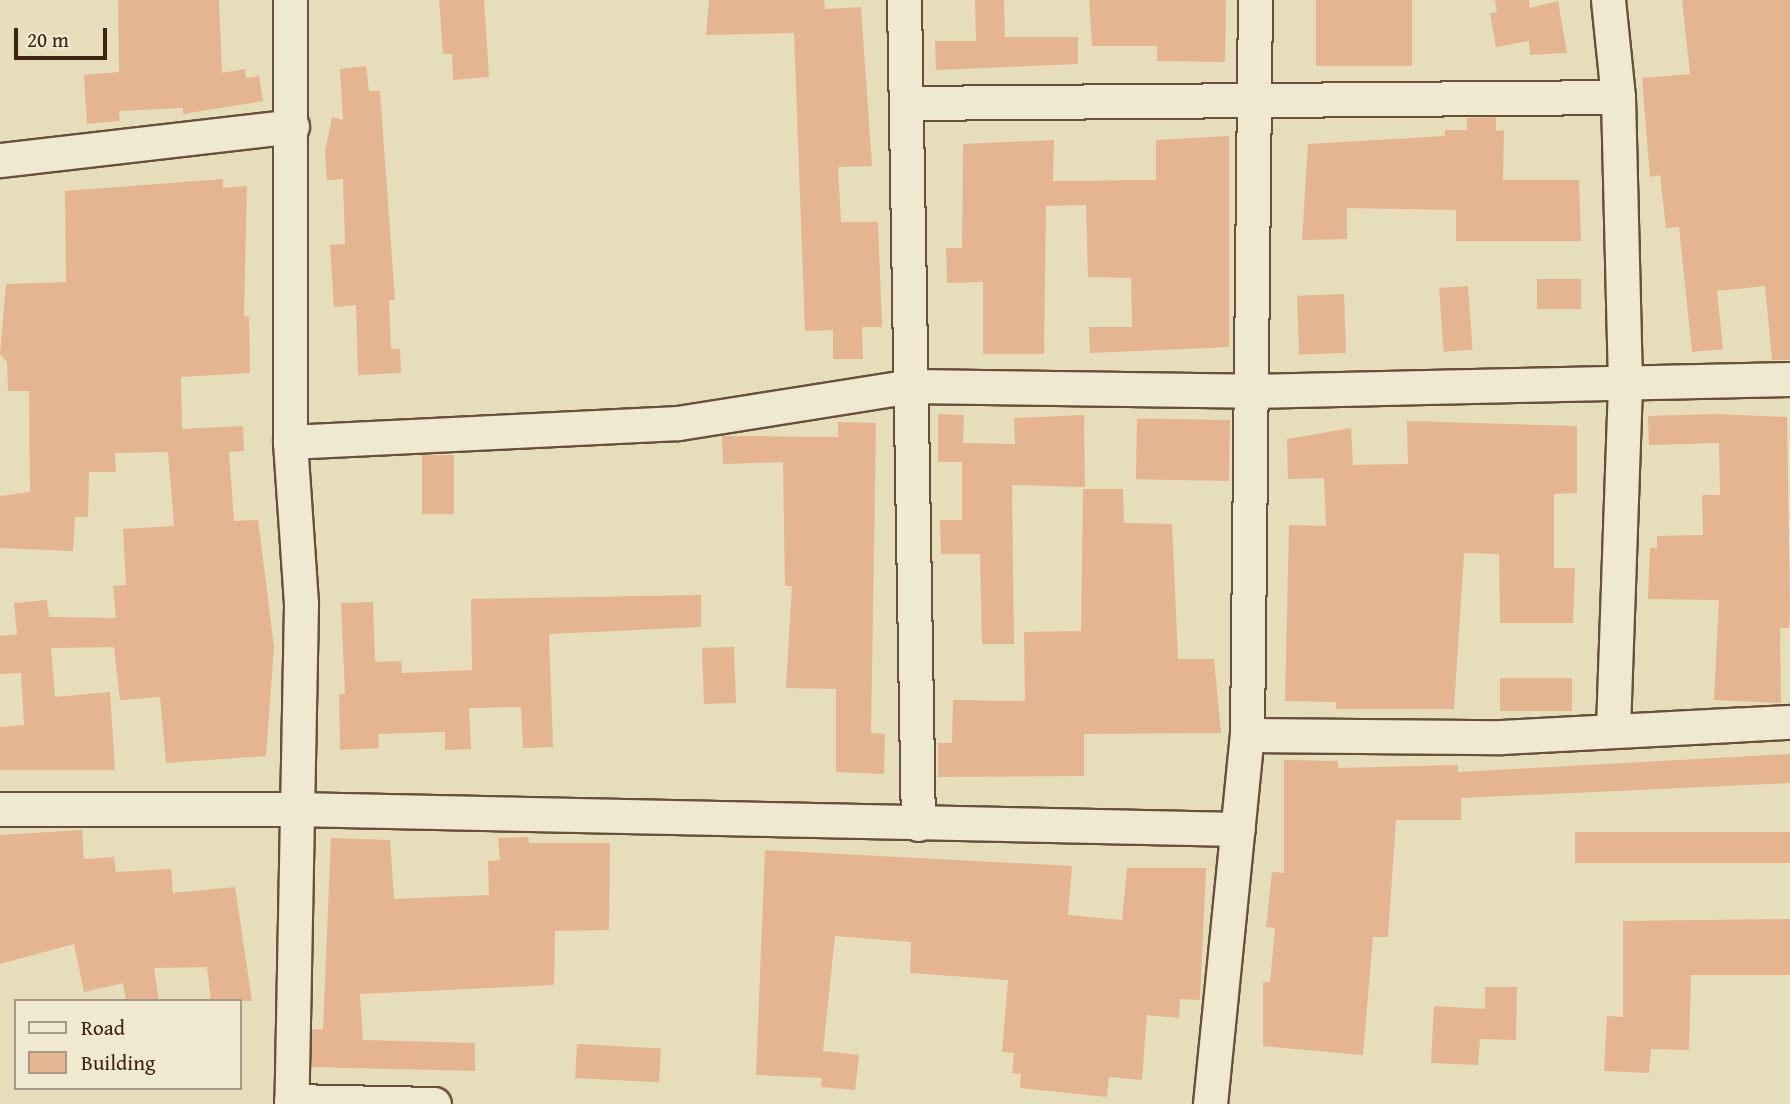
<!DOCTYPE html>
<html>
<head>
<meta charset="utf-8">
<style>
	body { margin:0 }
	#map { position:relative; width:1790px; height:1104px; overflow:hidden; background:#e6ddba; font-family:"Gentium Book Plus",serif }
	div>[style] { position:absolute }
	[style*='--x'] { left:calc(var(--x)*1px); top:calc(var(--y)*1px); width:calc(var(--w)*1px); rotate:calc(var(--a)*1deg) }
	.building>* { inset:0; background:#e5b591; transform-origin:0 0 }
	.roads { filter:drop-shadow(2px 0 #69503a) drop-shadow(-2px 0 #69503a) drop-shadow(0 2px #69503a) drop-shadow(0 -2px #69503a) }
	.minor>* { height:33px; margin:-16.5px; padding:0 16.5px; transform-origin:16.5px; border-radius:16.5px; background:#efe9d2 }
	span { translate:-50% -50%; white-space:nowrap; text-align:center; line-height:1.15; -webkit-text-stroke:6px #efe9d2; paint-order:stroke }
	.legend { position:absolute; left:14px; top:999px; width:228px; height:91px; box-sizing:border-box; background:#efe9d2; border:2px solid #a99984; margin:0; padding:9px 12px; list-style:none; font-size:21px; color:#3f2110 }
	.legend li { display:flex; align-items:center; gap:14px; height:35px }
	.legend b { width:35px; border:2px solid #a99984 }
	.scale { position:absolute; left:14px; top:28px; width:93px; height:32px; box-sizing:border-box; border:4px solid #3f2110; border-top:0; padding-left:9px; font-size:21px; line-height:24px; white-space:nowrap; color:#3f2110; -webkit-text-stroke:5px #efe9d2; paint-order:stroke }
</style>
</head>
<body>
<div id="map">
	<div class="building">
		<div style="clip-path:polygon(118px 0,219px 0,222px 73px,245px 69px,246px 78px,259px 76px,263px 101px,183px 114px,183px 108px,119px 111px,120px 121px,87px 124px,84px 75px,119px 72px)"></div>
		<div style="clip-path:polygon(439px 0,484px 0,489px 77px,453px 80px,452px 54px,443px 54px)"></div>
		<div style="clip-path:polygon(709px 0,824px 0,825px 9px,861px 7px,872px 166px,838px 167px,841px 222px,878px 222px,882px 327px,862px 327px,863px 359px,833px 359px,833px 330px,805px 331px,794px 33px,706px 35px)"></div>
		<div style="clip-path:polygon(975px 0,1004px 0,1005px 37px,1078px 37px,1078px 64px,936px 70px,935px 41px,976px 41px)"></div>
		<div style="clip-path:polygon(1089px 0,1226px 0,1225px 62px,1157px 61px,1157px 46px,1092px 46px)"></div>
		<div style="left:1316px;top:0;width:96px;height:66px"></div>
		<div style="clip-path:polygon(1495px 0,1529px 0,1530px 8px,1558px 1px,1567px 53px,1530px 55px,1529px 41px,1496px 47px,1490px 13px,1497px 12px)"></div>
		<div style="clip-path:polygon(1682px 0,1790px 0,1790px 360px,1772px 360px,1765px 286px,1717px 291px,1723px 349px,1692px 352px,1679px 227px,1666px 228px,1660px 175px,1650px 177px,1642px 78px,1690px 74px)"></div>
		<div style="clip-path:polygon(366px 66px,369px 91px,380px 91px,395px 300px,389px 300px,391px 349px,400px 349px,401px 373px,358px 375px,356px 305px,334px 307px,330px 245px,345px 244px,343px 179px,327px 180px,325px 152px,332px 117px,343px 120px,340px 69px)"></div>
		<div style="clip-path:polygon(1496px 117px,1496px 131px,1504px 130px,1503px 180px,1579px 180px,1581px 241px,1456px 241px,1456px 210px,1347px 208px,1347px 239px,1302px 240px,1308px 144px,1445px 136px,1445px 130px,1467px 130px,1467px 118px)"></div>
		<div style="clip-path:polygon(1229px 136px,1229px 347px,1090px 353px,1089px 327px,1132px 327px,1131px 278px,1088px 277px,1086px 205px,1046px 206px,1044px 354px,983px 354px,983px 282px,947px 283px,946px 248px,962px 248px,963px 144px,1054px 140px,1053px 181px,1156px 180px,1156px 140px)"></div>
		<div style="clip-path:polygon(223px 179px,223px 188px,247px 186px,244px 316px,249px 317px,250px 373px,181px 377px,182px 429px,243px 426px,244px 451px,229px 452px,234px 521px,258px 520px,274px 647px,266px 756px,166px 763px,160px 697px,120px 700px,114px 647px,51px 648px,55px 697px,110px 692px,115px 770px,0 770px,0 727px,24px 725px,21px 673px,0 674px,0 636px,17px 634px,14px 603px,47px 600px,49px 617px,116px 618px,113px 586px,126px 585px,123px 529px,174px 526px,168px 452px,115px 453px,116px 472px,89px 472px,88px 517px,75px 517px,73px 551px,0 548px,0 496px,30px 492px,29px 391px,8px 391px,7px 362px,0 354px,6px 284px,66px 282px,65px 191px)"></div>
		<div style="left:1581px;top:279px;width:30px;height:44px;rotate:90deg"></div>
		<div style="left:1468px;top:286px;width:64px;height:29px;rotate:86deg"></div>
		<div style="left:1344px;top:294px;width:59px;height:47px;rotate:88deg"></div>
		<div style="clip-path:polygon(938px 414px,964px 415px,963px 443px,1015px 444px,1014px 418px,1084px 415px,1085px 487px,1012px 485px,1014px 644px,982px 644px,980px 554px,941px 554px,940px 520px,962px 520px,962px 462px,938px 462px)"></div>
		<div style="clip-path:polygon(1716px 414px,1787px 417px,1790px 608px,1789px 628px,1780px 628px,1781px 703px,1714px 700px,1719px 600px,1648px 599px,1650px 548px,1657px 548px,1657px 536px,1703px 535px,1702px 495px,1720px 495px,1719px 443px,1649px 445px,1648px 416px)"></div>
		<div style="left:1230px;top:420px;width:61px;height:93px;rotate:91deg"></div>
		<div style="clip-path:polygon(1407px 421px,1577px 426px,1577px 493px,1554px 494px,1554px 568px,1575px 568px,1573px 623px,1500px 623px,1499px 554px,1464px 553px,1454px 709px,1336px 709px,1336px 702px,1285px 701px,1289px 525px,1326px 526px,1324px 478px,1288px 479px,1287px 439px,1351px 428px,1353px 465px,1408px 464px)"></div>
		<div style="clip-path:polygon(838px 422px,876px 423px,871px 733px,885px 734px,884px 774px,836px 772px,836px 689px,786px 688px,792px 586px,785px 586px,783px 462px,723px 464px,722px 436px,838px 437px)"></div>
		<div style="left:422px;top:455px;width:32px;height:59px"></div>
		<div style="clip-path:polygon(1083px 489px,1123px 489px,1124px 523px,1172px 524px,1178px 659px,1214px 659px,1221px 733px,1084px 734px,1084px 776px,938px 777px,938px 743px,952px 743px,953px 700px,1025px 701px,1024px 632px,1081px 631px)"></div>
		<div style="clip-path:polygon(701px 595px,701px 627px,549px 634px,553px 747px,523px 748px,521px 707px,469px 708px,471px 749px,445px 750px,445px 732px,378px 734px,379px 748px,340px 750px,339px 694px,345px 694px,341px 603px,373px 602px,375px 662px,401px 661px,402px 673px,472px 670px,471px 599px)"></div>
		<div style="left:734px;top:647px;width:56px;height:32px;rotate:88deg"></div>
		<div style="left:1572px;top:678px;width:33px;height:72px;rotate:90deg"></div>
		<div style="clip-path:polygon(1790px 754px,1790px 783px,1461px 798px,1461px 820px,1396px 820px,1388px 937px,1373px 937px,1363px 1055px,1263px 1046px,1263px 982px,1270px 982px,1275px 928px,1266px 927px,1272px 872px,1284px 873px,1284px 760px,1338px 761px,1338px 768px,1458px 765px,1458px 772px)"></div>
		<div style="clip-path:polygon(82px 830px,84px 859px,114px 857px,116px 872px,171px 869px,173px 893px,235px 887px,252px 1001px,211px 1001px,207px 967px,154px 968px,159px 1001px,126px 1001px,123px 983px,84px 992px,74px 944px,0 964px,0 835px)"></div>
		<div style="left:1790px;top:832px;width:31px;height:215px;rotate:90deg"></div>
		<div style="clip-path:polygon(528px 837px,529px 843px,610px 843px,609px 930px,555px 931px,554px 985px,360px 994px,363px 1040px,475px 1043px,475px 1071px,312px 1067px,312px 1030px,323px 1029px,331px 838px,390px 840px,394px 899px,489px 895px,488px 861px,500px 860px,498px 838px)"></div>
		<div style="clip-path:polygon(765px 850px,1072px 866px,1068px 915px,1122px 920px,1127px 868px,1206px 868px,1200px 1000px,1180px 999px,1179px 1018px,1147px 1015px,1142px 1080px,1109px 1077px,1107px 1097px,1020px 1088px,1021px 1074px,1012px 1073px,1014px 1053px,1002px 1052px,1008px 980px,910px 973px,911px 942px,835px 936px,823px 1051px,859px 1055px,855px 1090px,821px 1087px,822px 1078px,756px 1075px)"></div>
		<div style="clip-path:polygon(1790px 919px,1790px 975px,1691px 975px,1689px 1050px,1651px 1049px,1649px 1073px,1604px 1071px,1607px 1016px,1623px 1017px,1623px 921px)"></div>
		<div style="clip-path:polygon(1485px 987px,1517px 987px,1516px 1040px,1480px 1039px,1478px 1065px,1431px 1063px,1434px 1006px,1485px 1009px)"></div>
		<div style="left:577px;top:1044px;width:84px;height:34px;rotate:3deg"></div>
	</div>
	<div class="roads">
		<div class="minor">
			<div style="--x:290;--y:0;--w:442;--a:90"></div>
			<div style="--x:290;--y:442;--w:163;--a:86.1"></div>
			<div style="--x:301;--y:605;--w:499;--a:91.1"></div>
			<div style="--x:904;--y:0;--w:824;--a:89.03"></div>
			<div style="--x:1608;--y:0;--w:98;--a:84.1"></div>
			<div style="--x:1618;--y:97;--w:288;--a:88.6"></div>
			<div style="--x:1625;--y:385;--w:345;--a:92"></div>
			<div style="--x:906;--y:103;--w:712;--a:-0.48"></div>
			<div style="--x:0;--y:160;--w:294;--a:-6.6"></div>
			<div style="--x:290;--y:442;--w:388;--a:-2.8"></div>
			<div style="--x:678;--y:423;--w:236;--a:-9"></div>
			<div style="--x:911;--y:386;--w:341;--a:0.8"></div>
			<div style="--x:1252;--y:391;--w:538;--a:-1.28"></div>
			<div style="--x:1247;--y:735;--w:254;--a:0.5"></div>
			<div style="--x:1501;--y:737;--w:289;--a:-3"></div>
			<div style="--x:0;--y:809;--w:293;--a:0"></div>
			<div style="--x:293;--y:809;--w:945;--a:1.21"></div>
			<div style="--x:291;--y:1101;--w:143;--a:1.2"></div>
			<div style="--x:1210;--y:1104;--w:371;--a:-84.3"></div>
			<div style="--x:1247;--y:735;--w:735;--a:-89.38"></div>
		</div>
	</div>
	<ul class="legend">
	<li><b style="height:9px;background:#efe9d2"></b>Road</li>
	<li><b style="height:19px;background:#e5b591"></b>Building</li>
	</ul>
	<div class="scale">20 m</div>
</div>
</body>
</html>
